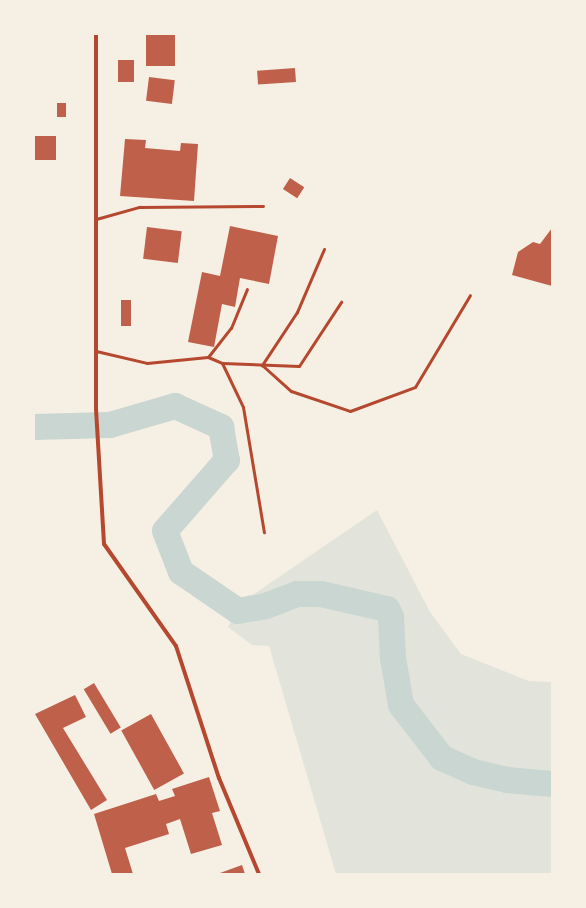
<!DOCTYPE html>
<html>
<head>
<meta charset="utf-8">
<style>
	body { margin:0 }
	#map { position:relative; width:586px; height:908px; overflow:hidden; background:#f6efe4; font-family:"Nunito Sans",sans-serif }
	div>[style] { position:absolute }
	[style*='--x'] { left:calc(var(--x)*1px); top:calc(var(--y)*1px); width:calc(var(--w)*1px); rotate:calc(var(--a)*1deg) }
	.green>* { inset:0; background:#e2e4dc }
	.river>* { height:26px; margin:-13px; padding:0 13px; transform-origin:13px; border-radius:13px; background:#c9d6d2 }
	.building>* { inset:0; background:#bf614a; transform-origin:0 0 }
	.service>* { height:3px; margin:-1.5px; padding:0 1.5px; transform-origin:1.5px; border-radius:1.5px; background:#b5482f }
	.minor>* { height:4px; margin:-2px; padding:0 2px; transform-origin:2px; border-radius:2px; background:#b5482f }
	span { translate:-50% -50%; white-space:nowrap; text-align:center; line-height:1.15; -webkit-text-stroke:4px #f6efe4; paint-order:stroke }
	.frame { position:absolute; inset:0; border:35px solid #f6efe4; pointer-events:none }
</style>
</head>
<body>
<div id="map">
	<div class="green">
		<div style="clip-path:polygon(377px 510px,430px 612px,461px 654px,529px 681px,552px 682px,552px 874px,336px 874px,269px 646px,252px 645px,228px 627px,243px 597px,254px 594px)"></div>
	</div>
	<div class="river">
		<div style="--x:34;--y:427;--w:76;--a:-1.5"></div>
		<div style="--x:110;--y:425;--w:68;--a:-16.3"></div>
		<div style="--x:175;--y:406;--w:51;--a:24.5"></div>
		<div style="--x:221;--y:427;--w:34;--a:80"></div>
		<div style="--x:227;--y:460;--w:94;--a:131.1"></div>
		<div style="--x:165;--y:531;--w:44;--a:68.7"></div>
		<div style="--x:181;--y:572;--w:69;--a:34.4"></div>
		<div style="--x:238;--y:611;--w:28;--a:-10"></div>
		<div style="--x:266;--y:606;--w:33;--a:-21"></div>
		<div style="--x:297;--y:594;--w:24;--a:0"></div>
		<div style="--x:321;--y:594;--w:68;--a:12.8"></div>
		<div style="--x:387;--y:609;--w:9;--a:63"></div>
		<div style="--x:391;--y:617;--w:41;--a:87.2"></div>
		<div style="--x:393;--y:658;--w:48;--a:80.3"></div>
		<div style="--x:401;--y:705;--w:67;--a:52.3"></div>
		<div style="--x:442;--y:758;--w:34;--a:24"></div>
		<div style="--x:473;--y:772;--w:35;--a:13"></div>
		<div style="--x:507;--y:780;--w:45;--a:5.1"></div>
	</div>
	<div class="building">
		<div style="left:146px;top:34px;width:29px;height:32px"></div>
		<div style="left:118px;top:60px;width:16px;height:22px"></div>
		<div style="left:295px;top:68px;width:14px;height:38px;rotate:86deg"></div>
		<div style="left:149px;top:77px;width:26px;height:24px;rotate:7deg"></div>
		<div style="left:57px;top:103px;width:9px;height:14px"></div>
		<div style="left:56px;top:136px;width:24px;height:22px;rotate:90deg"></div>
		<div style="clip-path:polygon(125px 139px,146px 140px,145px 148px,180px 151px,181px 143px,198px 144px,194px 201px,120px 196px)"></div>
		<div style="left:290px;top:178px;width:17px;height:13px;rotate:33deg"></div>
		<div style="clip-path:polygon(230px 226px,278px 236px,269px 284px,240px 278px,235px 307px,222px 304px,214px 347px,188px 342px,202px 272px,220px 276px)"></div>
		<div style="left:147px;top:227px;width:35px;height:32px;rotate:7deg"></div>
		<div style="clip-path:polygon(552px 228px,552px 286px,512px 275px,518px 252px,533px 242px,540px 244px)"></div>
		<div style="left:121px;top:300px;width:10px;height:26px"></div>
		<div style="left:94px;top:683px;width:52px;height:12px;rotate:59deg"></div>
		<div style="clip-path:polygon(75px 695px,86px 717px,63px 728px,107px 800px,91px 810px,35px 714px)"></div>
		<div style="left:151px;top:714px;width:68px;height:34px;rotate:61deg"></div>
		<div style="clip-path:polygon(209px 777px,220px 811px,212px 813px,222px 845px,191px 854px,180px 819px,166px 824px,169px 834px,125px 848px,133px 874px,112px 874px,94px 814px,156px 794px,159px 801px,175px 796px,172px 789px)"></div>
		<div style="clip-path:polygon(242px 865px,245px 874px,221px 874px,220px 873px)"></div>
	</div>
	<div class="service">
		<div style="--x:96;--y:219;--w:45;--a:-15.6"></div>
		<div style="--x:139;--y:207;--w:124;--a:-0.5"></div>
		<div style="--x:324;--y:249;--w:69;--a:113.2"></div>
		<div style="--x:297;--y:312;--w:64;--a:123.4"></div>
		<div style="--x:262;--y:365;--w:39;--a:42"></div>
		<div style="--x:291;--y:391;--w:62;--a:18.7"></div>
		<div style="--x:350;--y:411;--w:69;--a:-20.3"></div>
		<div style="--x:415;--y:387;--w:107;--a:-59.1"></div>
		<div style="--x:96;--y:351;--w:52;--a:13.2"></div>
		<div style="--x:147;--y:363;--w:61;--a:-5.6"></div>
		<div style="--x:208;--y:357;--w:15;--a:23"></div>
		<div style="--x:222;--y:363;--w:49;--a:64.5"></div>
		<div style="--x:243;--y:407;--w:127;--a:80.5"></div>
		<div style="--x:208;--y:357;--w:37;--a:-52"></div>
		<div style="--x:231;--y:328;--w:42;--a:-67.7"></div>
		<div style="--x:222;--y:363;--w:77;--a:2.2"></div>
		<div style="--x:299;--y:366;--w:77;--a:-56.7"></div>
	</div>
	<div class="minor">
		<div style="--x:96;--y:34;--w:375;--a:90"></div>
		<div style="--x:96;--y:409;--w:135;--a:86.6"></div>
		<div style="--x:104;--y:544;--w:125;--a:54.8"></div>
		<div style="--x:176;--y:646;--w:139;--a:72"></div>
		<div style="--x:219;--y:778;--w:104;--a:67.4"></div>
	</div>
	<div class="frame"></div>
</div>
</body>
</html>
